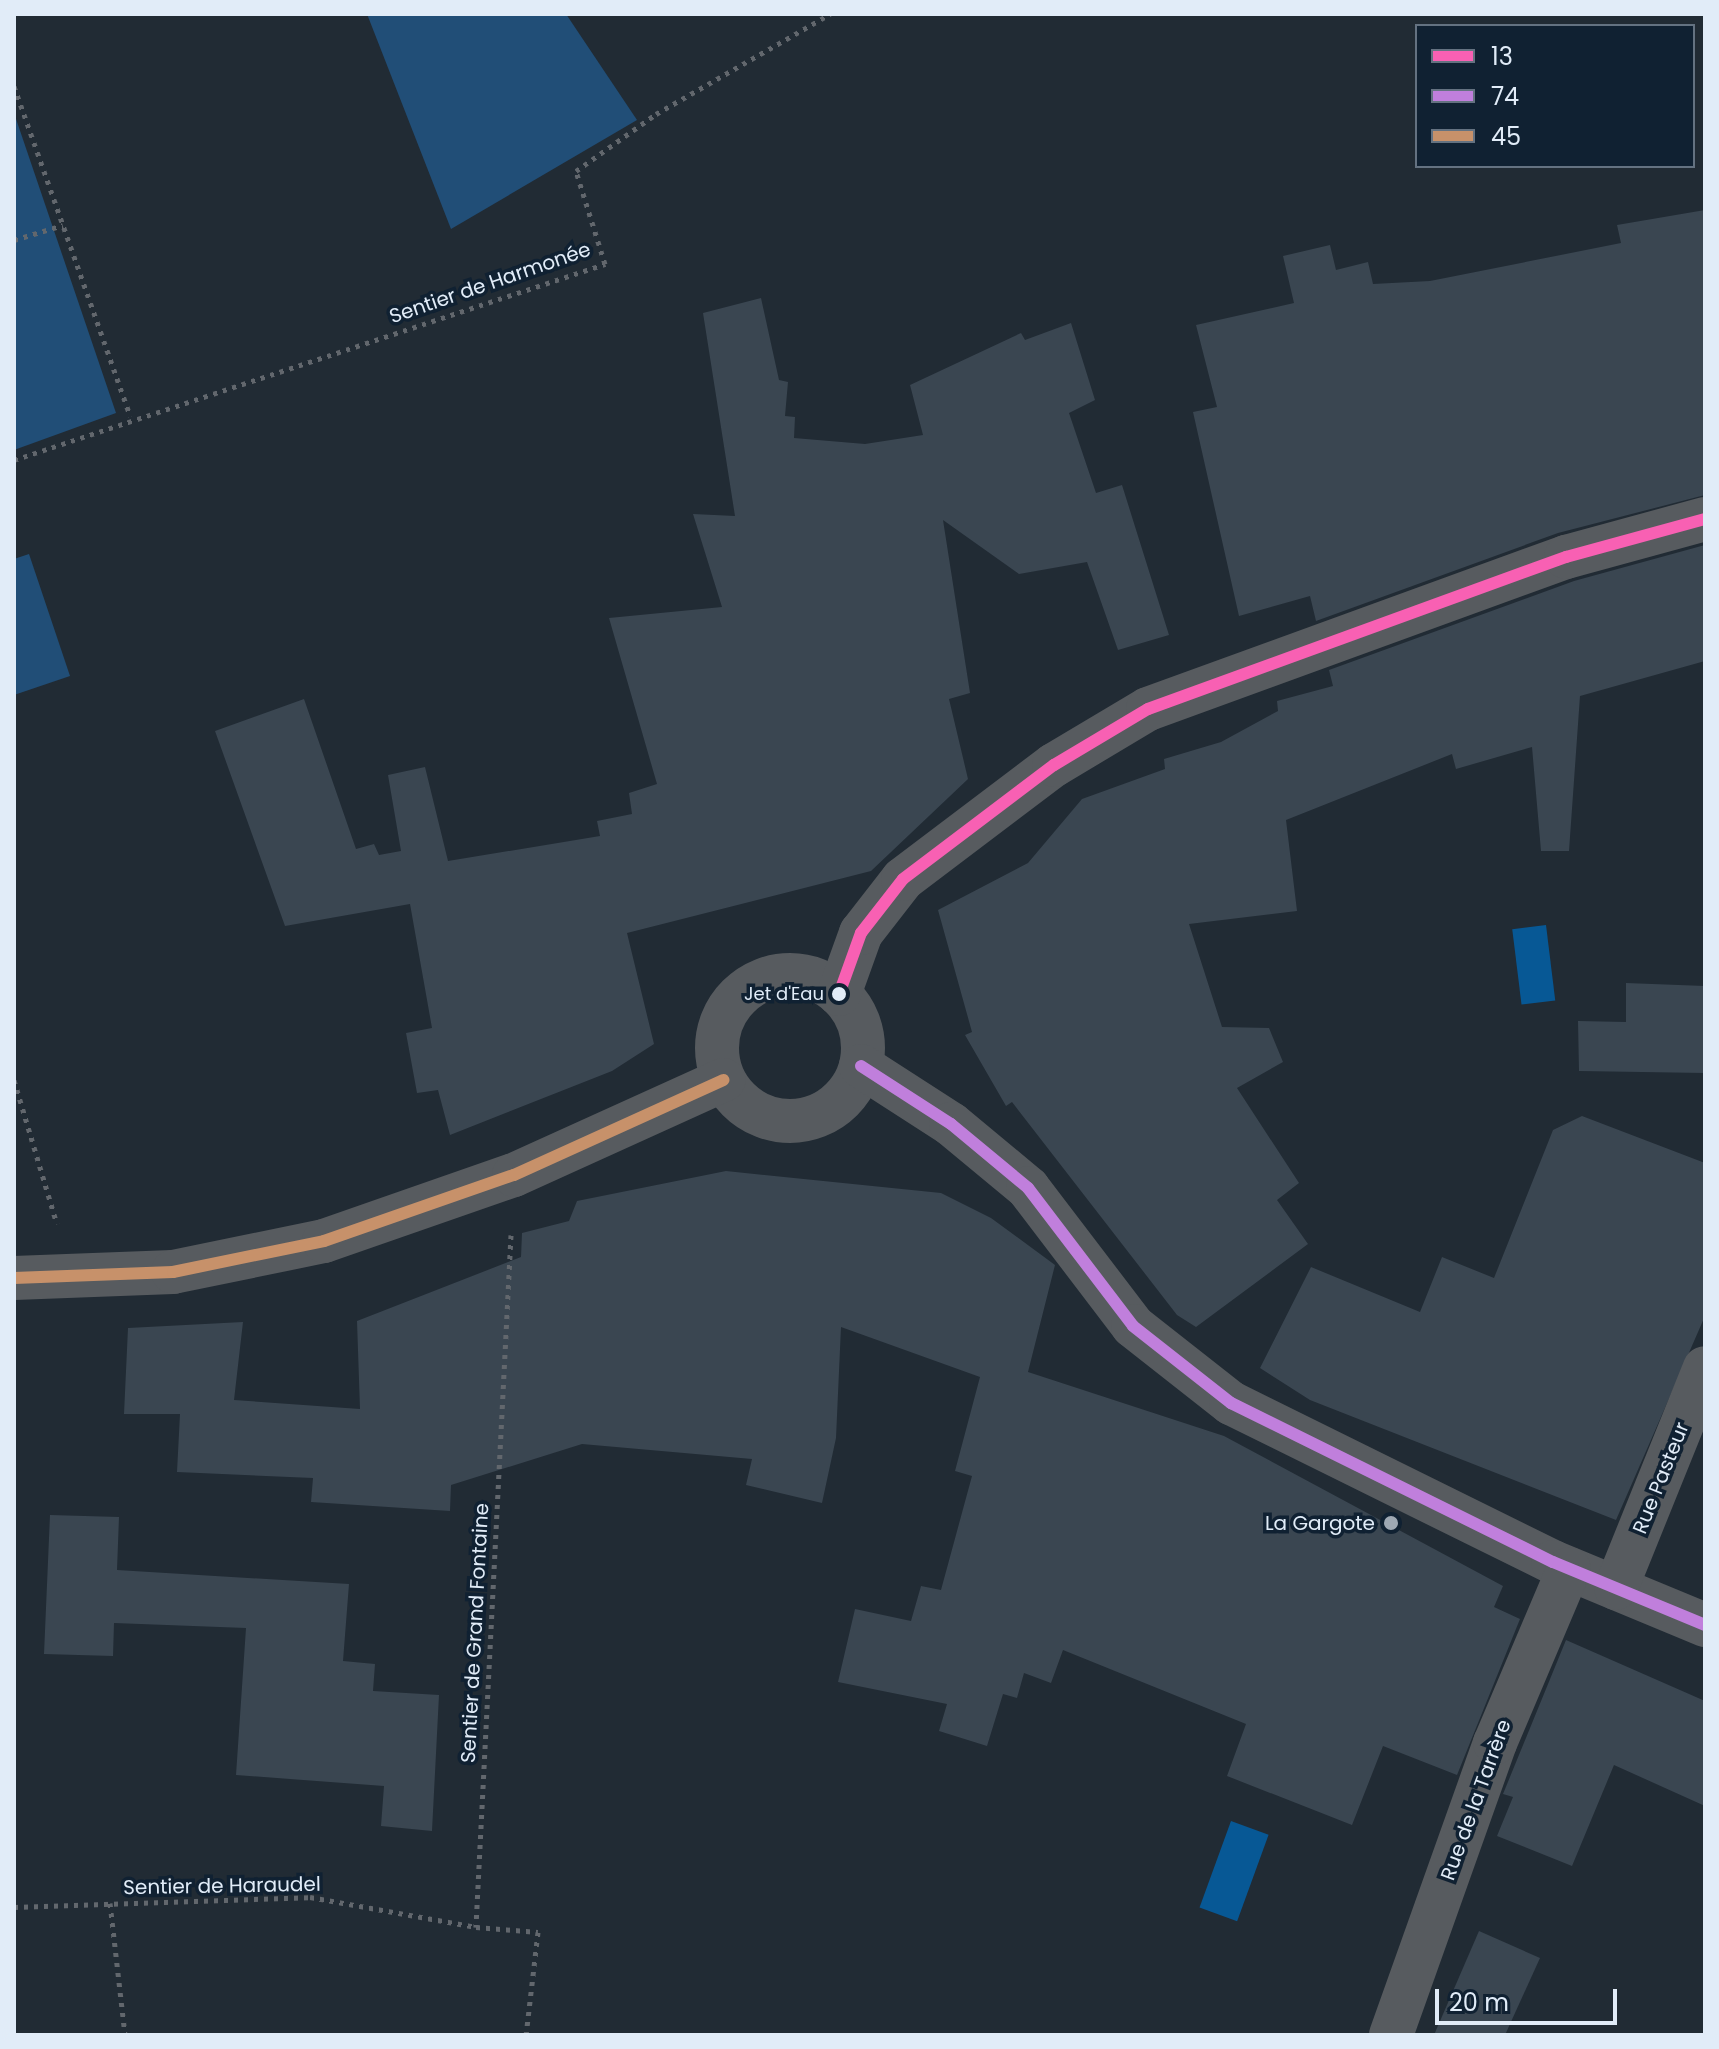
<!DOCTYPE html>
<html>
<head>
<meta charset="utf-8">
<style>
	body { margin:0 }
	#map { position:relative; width:1719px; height:2049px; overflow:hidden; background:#212b34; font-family:Poppins,sans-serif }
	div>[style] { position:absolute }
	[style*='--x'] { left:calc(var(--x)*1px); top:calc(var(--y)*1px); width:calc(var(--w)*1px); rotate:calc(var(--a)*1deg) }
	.green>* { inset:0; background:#214e77 }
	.water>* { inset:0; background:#075895; transform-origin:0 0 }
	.building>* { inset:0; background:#3a4651 }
	.path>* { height:5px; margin-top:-2.5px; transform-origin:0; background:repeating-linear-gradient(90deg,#62676d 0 4px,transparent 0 10px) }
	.minor>* { height:44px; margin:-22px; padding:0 22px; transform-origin:22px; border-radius:22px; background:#575b5f }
	.minor>.ring { margin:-22px; padding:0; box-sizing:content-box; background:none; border:44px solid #575b5f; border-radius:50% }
	.bus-1>* { height:12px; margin:-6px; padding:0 6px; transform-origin:6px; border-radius:6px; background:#f860b3 }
	.bus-2>* { height:12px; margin:-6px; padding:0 6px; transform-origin:6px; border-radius:6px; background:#c07fdc }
	.bus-3>* { height:12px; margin:-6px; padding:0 6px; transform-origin:6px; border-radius:6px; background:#c7916a }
	.dots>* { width:22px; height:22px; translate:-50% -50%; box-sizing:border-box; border:4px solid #102132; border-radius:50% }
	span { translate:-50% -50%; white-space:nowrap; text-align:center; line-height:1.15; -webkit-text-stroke:7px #102132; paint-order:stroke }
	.bus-label { font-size:18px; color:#e1ecf8 }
	.right { translate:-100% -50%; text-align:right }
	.street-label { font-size:20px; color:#e1ecf8 }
	.poi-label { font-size:20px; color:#e1ecf8 }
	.frame { position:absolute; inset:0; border:16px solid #e1ecf8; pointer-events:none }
	.legend { position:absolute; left:1415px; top:24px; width:280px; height:144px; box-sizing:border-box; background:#102132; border:2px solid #647281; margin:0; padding:10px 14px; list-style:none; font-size:24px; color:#e1ecf8 }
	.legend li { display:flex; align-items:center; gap:16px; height:40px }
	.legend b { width:40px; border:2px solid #647281 }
	.scale { position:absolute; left:1435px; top:1989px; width:182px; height:36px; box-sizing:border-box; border:4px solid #e1ecf8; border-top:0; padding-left:10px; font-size:24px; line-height:28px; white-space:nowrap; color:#e1ecf8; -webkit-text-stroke:6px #102132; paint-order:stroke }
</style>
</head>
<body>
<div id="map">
	<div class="green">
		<div style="clip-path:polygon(367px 14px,566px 14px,637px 120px,451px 229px)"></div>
		<div style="clip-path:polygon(14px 113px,116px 413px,14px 450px)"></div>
		<div style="clip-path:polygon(29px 554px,70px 676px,14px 695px,14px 559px)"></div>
	</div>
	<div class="water">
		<div style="left:1546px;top:925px;width:76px;height:34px;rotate:83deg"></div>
		<div style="left:1231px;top:1821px;width:40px;height:92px;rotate:20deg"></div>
	</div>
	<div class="building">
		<div style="clip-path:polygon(1705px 210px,1705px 495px,1558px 533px,1316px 621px,1310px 596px,1239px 616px,1193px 412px,1217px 407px,1196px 325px,1294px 303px,1283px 256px,1330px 245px,1336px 270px,1368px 262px,1373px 284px,1430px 281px,1621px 243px,1617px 225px)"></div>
		<div style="clip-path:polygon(761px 298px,779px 380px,788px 382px,785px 416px,795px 417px,794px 438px,865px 444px,923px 435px,910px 385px,1021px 333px,1025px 340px,1071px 323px,1095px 400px,1069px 413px,1096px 493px,1122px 485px,1169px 635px,1118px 650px,1087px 562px,1019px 574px,943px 520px,970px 693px,949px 699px,968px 779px,871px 871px,627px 933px,654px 1044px,612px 1071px,450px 1135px,438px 1090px,417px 1093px,406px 1033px,432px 1028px,410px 904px,285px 926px,215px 731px,304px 699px,356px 849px,374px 844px,379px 855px,401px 851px,388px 775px,425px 767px,448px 861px,600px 836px,597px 821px,632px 814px,629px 793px,657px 784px,609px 618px,722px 607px,693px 514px,735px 516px,703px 313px)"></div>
		<div style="clip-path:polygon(1705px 545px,1705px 661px,1580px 696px,1569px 851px,1541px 851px,1532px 747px,1456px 769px,1452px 754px,1286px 820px,1297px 911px,1189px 924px,1222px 1027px,1269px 1028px,1283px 1062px,1237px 1088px,1299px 1183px,1277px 1200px,1308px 1244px,1196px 1327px,1177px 1315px,1012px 1102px,1006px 1106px,965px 1035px,972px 1032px,938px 910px,1028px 863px,1082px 799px,1165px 769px,1164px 759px,1221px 742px,1278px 711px,1277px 701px,1333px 686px,1329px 670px,1574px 581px)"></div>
		<div style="clip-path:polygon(1626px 983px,1705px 986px,1705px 1073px,1579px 1071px,1578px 1021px,1626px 1022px)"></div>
		<div style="clip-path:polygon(1582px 1116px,1705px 1163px,1705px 1316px,1616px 1520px,1310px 1400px,1260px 1368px,1311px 1267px,1420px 1312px,1442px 1257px,1494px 1278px,1553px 1130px)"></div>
		<div style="clip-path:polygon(726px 1171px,941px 1193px,991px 1218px,1055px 1265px,1028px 1372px,1224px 1436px,1503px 1586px,1494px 1607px,1520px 1619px,1457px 1775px,1383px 1746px,1352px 1825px,1227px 1776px,1246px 1724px,1063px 1650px,1051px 1683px,1024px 1673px,1017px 1698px,1003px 1694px,987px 1746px,939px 1731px,947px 1704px,838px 1682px,855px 1609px,911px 1621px,921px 1586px,941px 1590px,972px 1476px,955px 1471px,980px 1377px,841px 1327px,836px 1438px,822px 1503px,746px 1485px,752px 1459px,582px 1444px,451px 1485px,450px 1511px,311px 1502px,313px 1478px,177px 1472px,180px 1414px,124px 1414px,128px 1328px,243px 1322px,234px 1400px,360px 1409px,357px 1321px,521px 1257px,522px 1233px,569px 1221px,577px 1201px)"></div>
		<div style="clip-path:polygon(50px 1515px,119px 1517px,117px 1570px,349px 1584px,343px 1661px,375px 1664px,373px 1691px,439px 1695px,432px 1831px,381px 1826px,384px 1786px,236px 1775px,246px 1628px,114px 1623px,113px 1656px,44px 1654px)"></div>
		<div style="clip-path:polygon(1566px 1640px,1705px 1701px,1705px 1806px,1614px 1765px,1572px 1866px,1497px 1836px,1513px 1797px,1503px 1794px)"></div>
		<div style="clip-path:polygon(1479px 1931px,1540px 1958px,1505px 2035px,1434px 2035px)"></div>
	</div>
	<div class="path">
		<div style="--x:14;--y:86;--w:350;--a:70.6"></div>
		<div style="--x:14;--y:240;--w:51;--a:-17"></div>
		<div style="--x:14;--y:460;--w:623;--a:-18.35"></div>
		<div style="--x:605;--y:264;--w:97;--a:-107.3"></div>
		<div style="--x:576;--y:171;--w:98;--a:-35.5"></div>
		<div style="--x:656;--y:114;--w:201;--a:-29.9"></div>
		<div style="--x:14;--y:1080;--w:150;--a:73.4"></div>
		<div style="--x:511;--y:1235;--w:693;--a:92.9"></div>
		<div style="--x:476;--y:1927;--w:62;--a:4.6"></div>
		<div style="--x:538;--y:1932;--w:104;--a:96.6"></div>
		<div style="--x:110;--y:1903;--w:133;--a:83.5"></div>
		<div style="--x:14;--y:1907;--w:296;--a:-1.9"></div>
		<div style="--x:310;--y:1897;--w:169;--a:10.2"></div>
	</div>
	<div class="minor">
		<div class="ring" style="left:717px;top:975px;width:102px;height:102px"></div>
		<div style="--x:839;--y:994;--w:65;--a:-70.2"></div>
		<div style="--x:861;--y:933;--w:68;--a:-52.1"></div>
		<div style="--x:903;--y:879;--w:189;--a:-37.1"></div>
		<div style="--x:1054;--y:765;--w:109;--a:-30.8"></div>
		<div style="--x:1148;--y:709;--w:445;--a:-20"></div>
		<div style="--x:1566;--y:557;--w:144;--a:-15.3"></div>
		<div style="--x:861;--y:1066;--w:107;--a:32.8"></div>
		<div style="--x:951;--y:1124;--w:100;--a:39.7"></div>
		<div style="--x:1028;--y:1188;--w:173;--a:52.7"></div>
		<div style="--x:1133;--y:1326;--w:125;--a:38.2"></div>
		<div style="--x:1231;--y:1403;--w:359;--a:26.3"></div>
		<div style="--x:1553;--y:1562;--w:165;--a:22.5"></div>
		<div style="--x:14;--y:1278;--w:159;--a:-2.2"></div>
		<div style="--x:173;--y:1272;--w:154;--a:-11.6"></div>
		<div style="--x:324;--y:1241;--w:201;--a:-19.2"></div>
		<div style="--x:514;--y:1175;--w:230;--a:-24.4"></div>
		<div style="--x:1616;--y:1588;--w:237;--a:-68"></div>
		<div style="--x:1391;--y:2035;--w:310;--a:-70.4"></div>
		<div style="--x:1495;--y:1743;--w:189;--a:-67"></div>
	</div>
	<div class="bus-1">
		<div style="--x:839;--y:994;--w:65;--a:-70.2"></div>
		<div style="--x:861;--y:933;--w:68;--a:-52.1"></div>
		<div style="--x:903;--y:879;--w:189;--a:-37.1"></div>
		<div style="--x:1054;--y:765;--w:109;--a:-30.8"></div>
		<div style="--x:1148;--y:709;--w:445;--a:-20"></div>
		<div style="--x:1566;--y:557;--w:144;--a:-15.3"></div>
	</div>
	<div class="bus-2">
		<div style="--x:861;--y:1066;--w:107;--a:32.8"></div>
		<div style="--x:951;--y:1124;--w:100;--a:39.7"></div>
		<div style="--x:1028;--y:1188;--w:173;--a:52.7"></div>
		<div style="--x:1133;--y:1326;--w:125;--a:38.2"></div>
		<div style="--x:1231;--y:1403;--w:359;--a:26.3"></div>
		<div style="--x:1553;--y:1562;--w:165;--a:22.5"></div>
	</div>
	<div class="bus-3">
		<div style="--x:14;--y:1278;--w:159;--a:-2.2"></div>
		<div style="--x:173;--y:1272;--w:154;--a:-11.6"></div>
		<div style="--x:324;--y:1241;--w:201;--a:-19.2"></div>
		<div style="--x:514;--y:1175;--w:230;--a:-24.4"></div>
	</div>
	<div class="dots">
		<div style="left:839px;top:994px;background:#e1ecf8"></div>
		<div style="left:1391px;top:1523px;background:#9ea8b3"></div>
	</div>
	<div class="bus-label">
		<span class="right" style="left:824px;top:994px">Jet d'Eau</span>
	</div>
	<div class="street-label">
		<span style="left:490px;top:283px;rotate:-19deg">Sentier de Harmonée</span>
		<span style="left:1661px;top:1478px;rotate:-68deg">Rue Pasteur</span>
		<span style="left:475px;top:1633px;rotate:-87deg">Sentier de Grand Fontaine</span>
		<span style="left:1476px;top:1800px;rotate:-70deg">Rue de la Tarrère</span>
		<span style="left:222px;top:1886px;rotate:-1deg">Sentier de Haraudel</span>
	</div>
	<div class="poi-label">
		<span class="right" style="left:1375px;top:1523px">La Gargote</span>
	</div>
	<div class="frame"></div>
	<ul class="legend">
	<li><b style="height:10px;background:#f860b3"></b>13</li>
	<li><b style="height:10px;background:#c07fdc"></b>74</li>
	<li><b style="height:10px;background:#c7916a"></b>45</li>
	</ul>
	<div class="scale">20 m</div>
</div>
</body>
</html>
